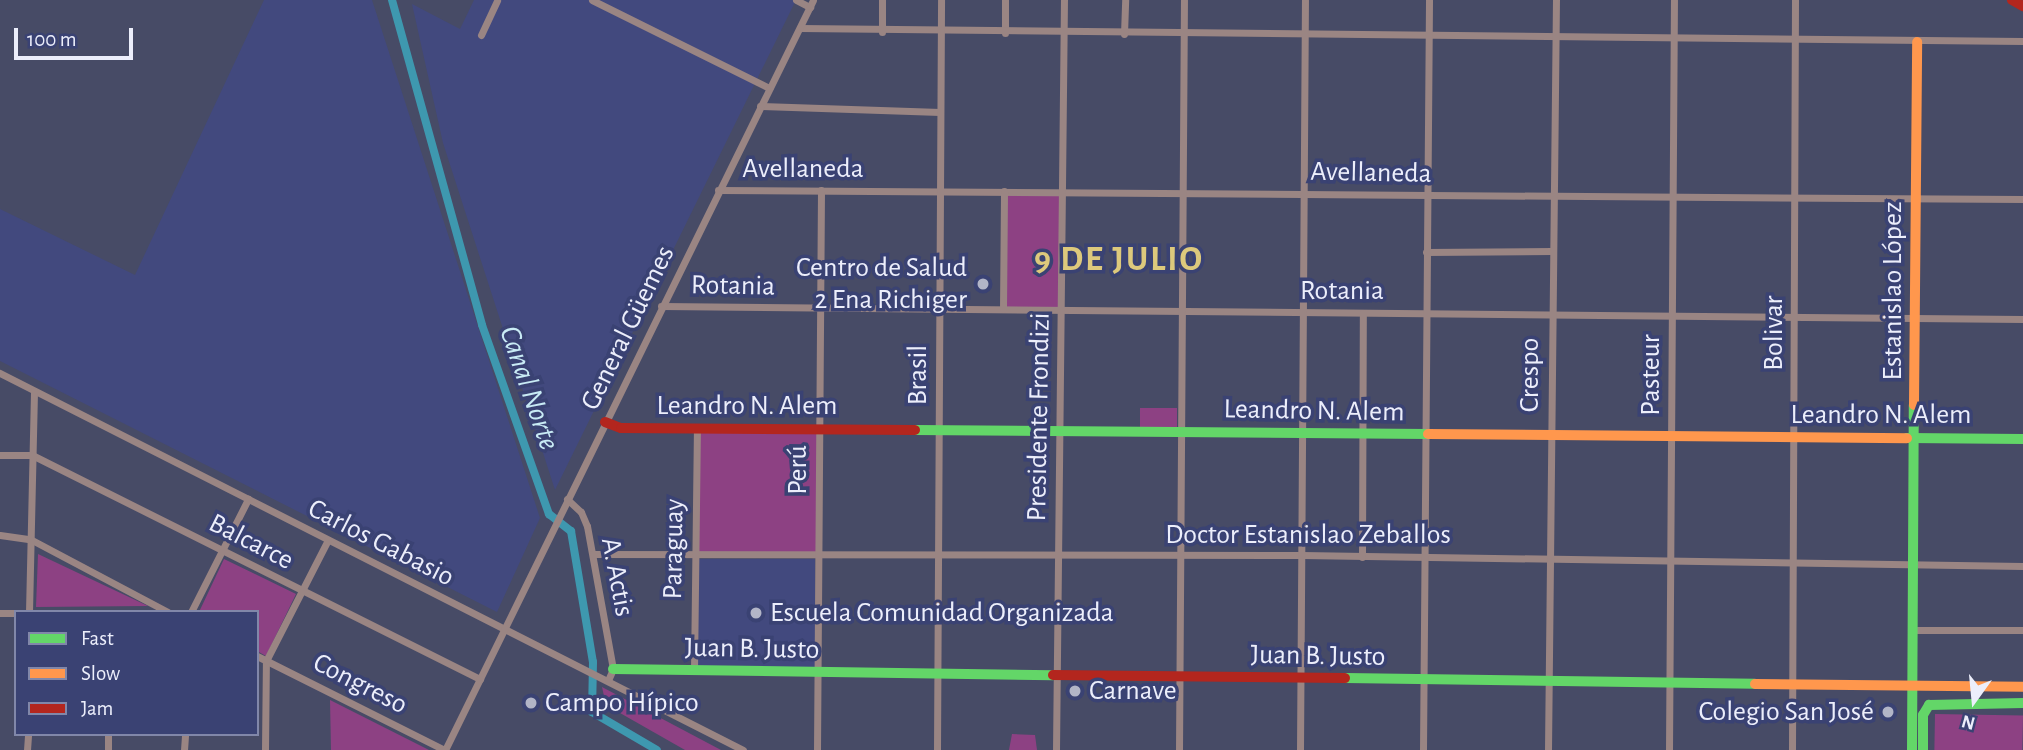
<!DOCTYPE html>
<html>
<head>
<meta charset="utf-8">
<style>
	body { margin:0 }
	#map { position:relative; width:2023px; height:750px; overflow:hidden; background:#474b66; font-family:"Alegreya Sans",sans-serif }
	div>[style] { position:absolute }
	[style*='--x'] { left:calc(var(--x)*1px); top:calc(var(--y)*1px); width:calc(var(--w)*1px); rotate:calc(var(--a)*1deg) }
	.built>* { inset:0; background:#42497e; transform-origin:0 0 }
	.green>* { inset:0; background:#8d4183; transform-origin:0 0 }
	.canal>* { height:8px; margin:-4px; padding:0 4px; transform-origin:4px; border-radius:4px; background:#3e98af }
	.street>* { height:7px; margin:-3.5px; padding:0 3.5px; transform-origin:3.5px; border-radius:3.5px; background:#9a8583 }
	.fast>* { height:10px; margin:-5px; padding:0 5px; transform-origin:5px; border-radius:5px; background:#63d668 }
	.slow>* { height:10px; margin:-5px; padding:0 5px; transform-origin:5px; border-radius:5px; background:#ff974d }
	.jam>* { height:10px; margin:-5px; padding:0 5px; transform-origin:5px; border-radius:5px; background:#b3261e }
	.dots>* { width:19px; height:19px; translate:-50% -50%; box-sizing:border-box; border:4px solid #3a4273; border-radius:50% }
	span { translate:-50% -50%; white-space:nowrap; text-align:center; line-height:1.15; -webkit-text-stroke:7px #3a4273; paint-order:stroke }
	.street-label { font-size:28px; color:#eceefb }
	.poi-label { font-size:28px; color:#eceefb }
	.right { translate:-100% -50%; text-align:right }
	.left { translate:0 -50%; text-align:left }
	.water-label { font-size:30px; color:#c9ebf5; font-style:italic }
	.district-label { font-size:35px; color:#ddc97c; font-weight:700; letter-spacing:2px }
	.legend { position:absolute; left:14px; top:610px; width:245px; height:126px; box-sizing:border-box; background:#3a4273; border:2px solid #8187a9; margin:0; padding:9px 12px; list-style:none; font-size:21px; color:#eceefb }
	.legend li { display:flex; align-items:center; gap:14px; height:35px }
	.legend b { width:35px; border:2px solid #8187a9 }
	.north { position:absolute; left:1939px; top:666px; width:70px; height:70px; -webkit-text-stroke:5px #3a4273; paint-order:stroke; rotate:195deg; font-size:19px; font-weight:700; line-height:28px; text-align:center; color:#eceefb }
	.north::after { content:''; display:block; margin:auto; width:24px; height:32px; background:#eceefb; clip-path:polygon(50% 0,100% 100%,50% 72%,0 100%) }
	.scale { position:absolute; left:14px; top:28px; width:119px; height:32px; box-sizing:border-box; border:4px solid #eceefb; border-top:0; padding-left:9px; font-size:21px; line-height:24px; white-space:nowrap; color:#eceefb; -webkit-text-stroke:5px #3a4273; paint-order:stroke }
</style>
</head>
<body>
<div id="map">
	<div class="built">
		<div style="clip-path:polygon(264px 0,372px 0,540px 518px,497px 612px,0 361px,0 209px,135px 275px)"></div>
		<div style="clip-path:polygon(474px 0,796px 0,555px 490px,443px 143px,412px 4px,460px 29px)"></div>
		<div style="left:698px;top:559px;width:117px;height:108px"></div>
	</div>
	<div class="green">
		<div style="left:1004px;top:191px;width:58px;height:118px;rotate:1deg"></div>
		<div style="left:1140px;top:408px;width:37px;height:20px"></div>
		<div style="left:697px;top:428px;width:122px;height:126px"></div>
		<div style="clip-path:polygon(38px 554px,148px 606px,36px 607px)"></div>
		<div style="clip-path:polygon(224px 559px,296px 594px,266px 656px,257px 651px,257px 612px,199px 612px)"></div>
		<div style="clip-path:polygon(602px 687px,721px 750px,685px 750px,606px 705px)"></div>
		<div style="clip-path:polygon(330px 700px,429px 750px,331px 750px)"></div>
		<div style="left:1935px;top:714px;width:88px;height:36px;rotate:1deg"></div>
		<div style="clip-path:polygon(1012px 734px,1035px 735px,1037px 750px,1009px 750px)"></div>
	</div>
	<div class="canal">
		<div style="--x:392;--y:0;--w:337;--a:74.5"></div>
		<div style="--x:482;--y:325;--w:201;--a:70.5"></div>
		<div style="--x:549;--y:514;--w:28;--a:38"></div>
		<div style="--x:571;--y:531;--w:133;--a:80.5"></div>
		<div style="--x:593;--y:662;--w:50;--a:91.1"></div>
		<div style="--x:592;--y:712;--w:75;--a:30.3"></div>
	</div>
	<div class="street">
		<div style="--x:592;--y:0;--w:198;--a:26.4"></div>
		<div style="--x:796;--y:0;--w:16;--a:27"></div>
		<div style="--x:1005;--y:0;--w:33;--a:90"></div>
		<div style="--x:800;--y:28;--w:1223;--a:0.61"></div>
		<div style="--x:882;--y:32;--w:32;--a:-90"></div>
		<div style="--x:1124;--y:34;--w:34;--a:-88"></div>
		<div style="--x:481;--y:35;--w:38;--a:-65"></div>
		<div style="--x:760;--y:106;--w:180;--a:1.9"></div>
		<div style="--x:718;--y:190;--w:1305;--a:0.4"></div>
		<div style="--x:1426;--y:252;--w:126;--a:-0.5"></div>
		<div style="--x:661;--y:306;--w:1362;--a:0.55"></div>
		<div style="--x:1003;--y:309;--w:118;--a:-89.5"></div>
		<div style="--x:0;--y:373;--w:833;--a:26.9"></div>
		<div style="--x:0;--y:455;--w:32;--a:0"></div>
		<div style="--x:32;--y:455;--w:501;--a:26.57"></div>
		<div style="--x:567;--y:499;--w:19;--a:43"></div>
		<div style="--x:581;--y:512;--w:15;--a:67"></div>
		<div style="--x:587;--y:526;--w:145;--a:79.7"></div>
		<div style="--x:613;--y:669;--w:12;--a:114"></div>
		<div style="--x:0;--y:535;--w:30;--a:8"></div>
		<div style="--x:30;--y:539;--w:156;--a:27.9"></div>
		<div style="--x:593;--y:554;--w:709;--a:0.08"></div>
		<div style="--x:1302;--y:555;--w:721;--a:0.87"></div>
		<div style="--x:1362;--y:557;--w:244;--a:-89.8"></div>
		<div style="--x:29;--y:612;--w:221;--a:-88.7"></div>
		<div style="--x:191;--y:612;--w:127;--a:-63.2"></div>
		<div style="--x:0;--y:613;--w:16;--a:0"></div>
		<div style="--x:1914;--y:630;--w:109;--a:0"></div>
		<div style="--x:257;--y:656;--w:210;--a:26.6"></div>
		<div style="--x:694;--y:670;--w:242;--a:-89.3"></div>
		<div style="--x:27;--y:750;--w:16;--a:-86"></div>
		<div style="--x:108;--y:750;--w:16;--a:-90"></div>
		<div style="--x:184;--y:750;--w:16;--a:-86"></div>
		<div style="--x:265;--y:750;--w:89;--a:-89.4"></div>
		<div style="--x:266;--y:661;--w:136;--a:-62.9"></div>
		<div style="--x:445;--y:750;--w:835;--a:-63.86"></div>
		<div style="--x:817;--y:750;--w:560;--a:-89.59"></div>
		<div style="--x:937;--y:750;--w:750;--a:-89.69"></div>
		<div style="--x:1056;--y:750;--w:750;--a:-89.39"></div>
		<div style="--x:1179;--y:750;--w:750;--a:-89.62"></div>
		<div style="--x:1300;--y:750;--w:750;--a:-89.62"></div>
		<div style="--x:1423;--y:750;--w:750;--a:-89.54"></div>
		<div style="--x:1548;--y:750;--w:750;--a:-89.39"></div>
		<div style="--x:1669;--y:750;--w:750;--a:-89.62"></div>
		<div style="--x:1792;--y:750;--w:750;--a:-89.77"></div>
	</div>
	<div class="fast">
		<div style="--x:915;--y:430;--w:513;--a:0.45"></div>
		<div style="--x:1907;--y:438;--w:116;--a:0.5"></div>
		<div style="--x:613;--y:669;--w:440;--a:0.8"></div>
		<div style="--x:1345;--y:678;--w:410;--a:0.8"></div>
		<div style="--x:1912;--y:750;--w:345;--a:-89.7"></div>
		<div style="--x:1923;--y:750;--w:35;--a:-90"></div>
		<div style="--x:1923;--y:715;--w:12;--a:-59"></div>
		<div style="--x:1929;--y:705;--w:94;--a:-1.2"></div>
	</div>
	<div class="slow">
		<div style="--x:1914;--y:405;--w:363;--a:-89.5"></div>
		<div style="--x:1428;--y:434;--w:479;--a:0.5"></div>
		<div style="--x:1755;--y:684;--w:268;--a:0.6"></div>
	</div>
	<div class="jam">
		<div style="--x:2012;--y:0;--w:13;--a:29"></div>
		<div style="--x:605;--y:422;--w:17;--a:21"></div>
		<div style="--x:621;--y:428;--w:294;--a:0.4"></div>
		<div style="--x:1053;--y:675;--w:292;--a:0.6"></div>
	</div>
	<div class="dots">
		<div style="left:983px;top:284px;background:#b2b5c7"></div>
		<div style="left:756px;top:613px;background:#b2b5c7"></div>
		<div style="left:1075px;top:691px;background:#b2b5c7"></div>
		<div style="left:531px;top:703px;background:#b2b5c7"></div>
		<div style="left:1888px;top:712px;background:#b2b5c7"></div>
	</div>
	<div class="street-label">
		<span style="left:803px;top:169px">Avellaneda</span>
		<span style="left:1371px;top:173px;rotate:1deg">Avellaneda</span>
		<span style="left:733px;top:286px;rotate:1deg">Rotania</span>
		<span style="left:1342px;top:291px">Rotania</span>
		<span style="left:1893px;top:291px;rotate:-90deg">Estanislao López</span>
		<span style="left:628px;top:328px;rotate:-64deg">General Güemes</span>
		<span style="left:1774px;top:333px;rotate:-90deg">Bolivar</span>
		<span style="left:918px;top:375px;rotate:-90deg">Brasil</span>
		<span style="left:1530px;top:375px;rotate:-90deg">Crespo</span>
		<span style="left:1651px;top:375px;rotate:-90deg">Pasteur</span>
		<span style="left:747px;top:406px">Leandro N. Alem</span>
		<span style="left:1314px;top:411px;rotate:1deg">Leandro N. Alem</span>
		<span style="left:1881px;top:415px">Leandro N. Alem</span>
		<span style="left:1039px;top:417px;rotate:-89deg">Presidente Frondizi</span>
		<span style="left:798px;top:470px;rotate:-90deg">Perú</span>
		<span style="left:1308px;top:535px">Doctor Estanislao Zeballos</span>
		<span style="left:251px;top:542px;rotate:27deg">Balcarce</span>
		<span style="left:381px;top:543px;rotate:27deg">Carlos Gabasio</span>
		<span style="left:674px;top:549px;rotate:-89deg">Paraguay</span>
		<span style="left:617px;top:577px;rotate:79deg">A. Actis</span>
		<span style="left:752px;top:649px;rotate:1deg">Juan B. Justo</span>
		<span style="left:1318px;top:656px;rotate:1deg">Juan B. Justo</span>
		<span style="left:360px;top:684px;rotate:27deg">Congreso</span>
	</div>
	<div class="poi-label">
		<span class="right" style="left:967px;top:284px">Centro de Salud<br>2 Ena Richiger</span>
		<span class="left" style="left:770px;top:613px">Escuela Comunidad Organizada</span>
		<span class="left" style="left:1089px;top:691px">Carnave</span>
		<span class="left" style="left:545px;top:703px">Campo Hípico</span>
		<span class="right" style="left:1874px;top:712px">Colegio San José</span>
	</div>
	<div class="water-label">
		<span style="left:529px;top:388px;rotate:71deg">Canal Norte</span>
	</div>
	<div class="district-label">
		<span style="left:1119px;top:260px">9 DE JULIO</span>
	</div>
	<ul class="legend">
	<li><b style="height:9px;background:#63d668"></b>Fast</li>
	<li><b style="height:9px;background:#ff974d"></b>Slow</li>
	<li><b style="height:9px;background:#b3261e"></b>Jam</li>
	</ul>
	<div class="north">N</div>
	<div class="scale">100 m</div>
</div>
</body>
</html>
